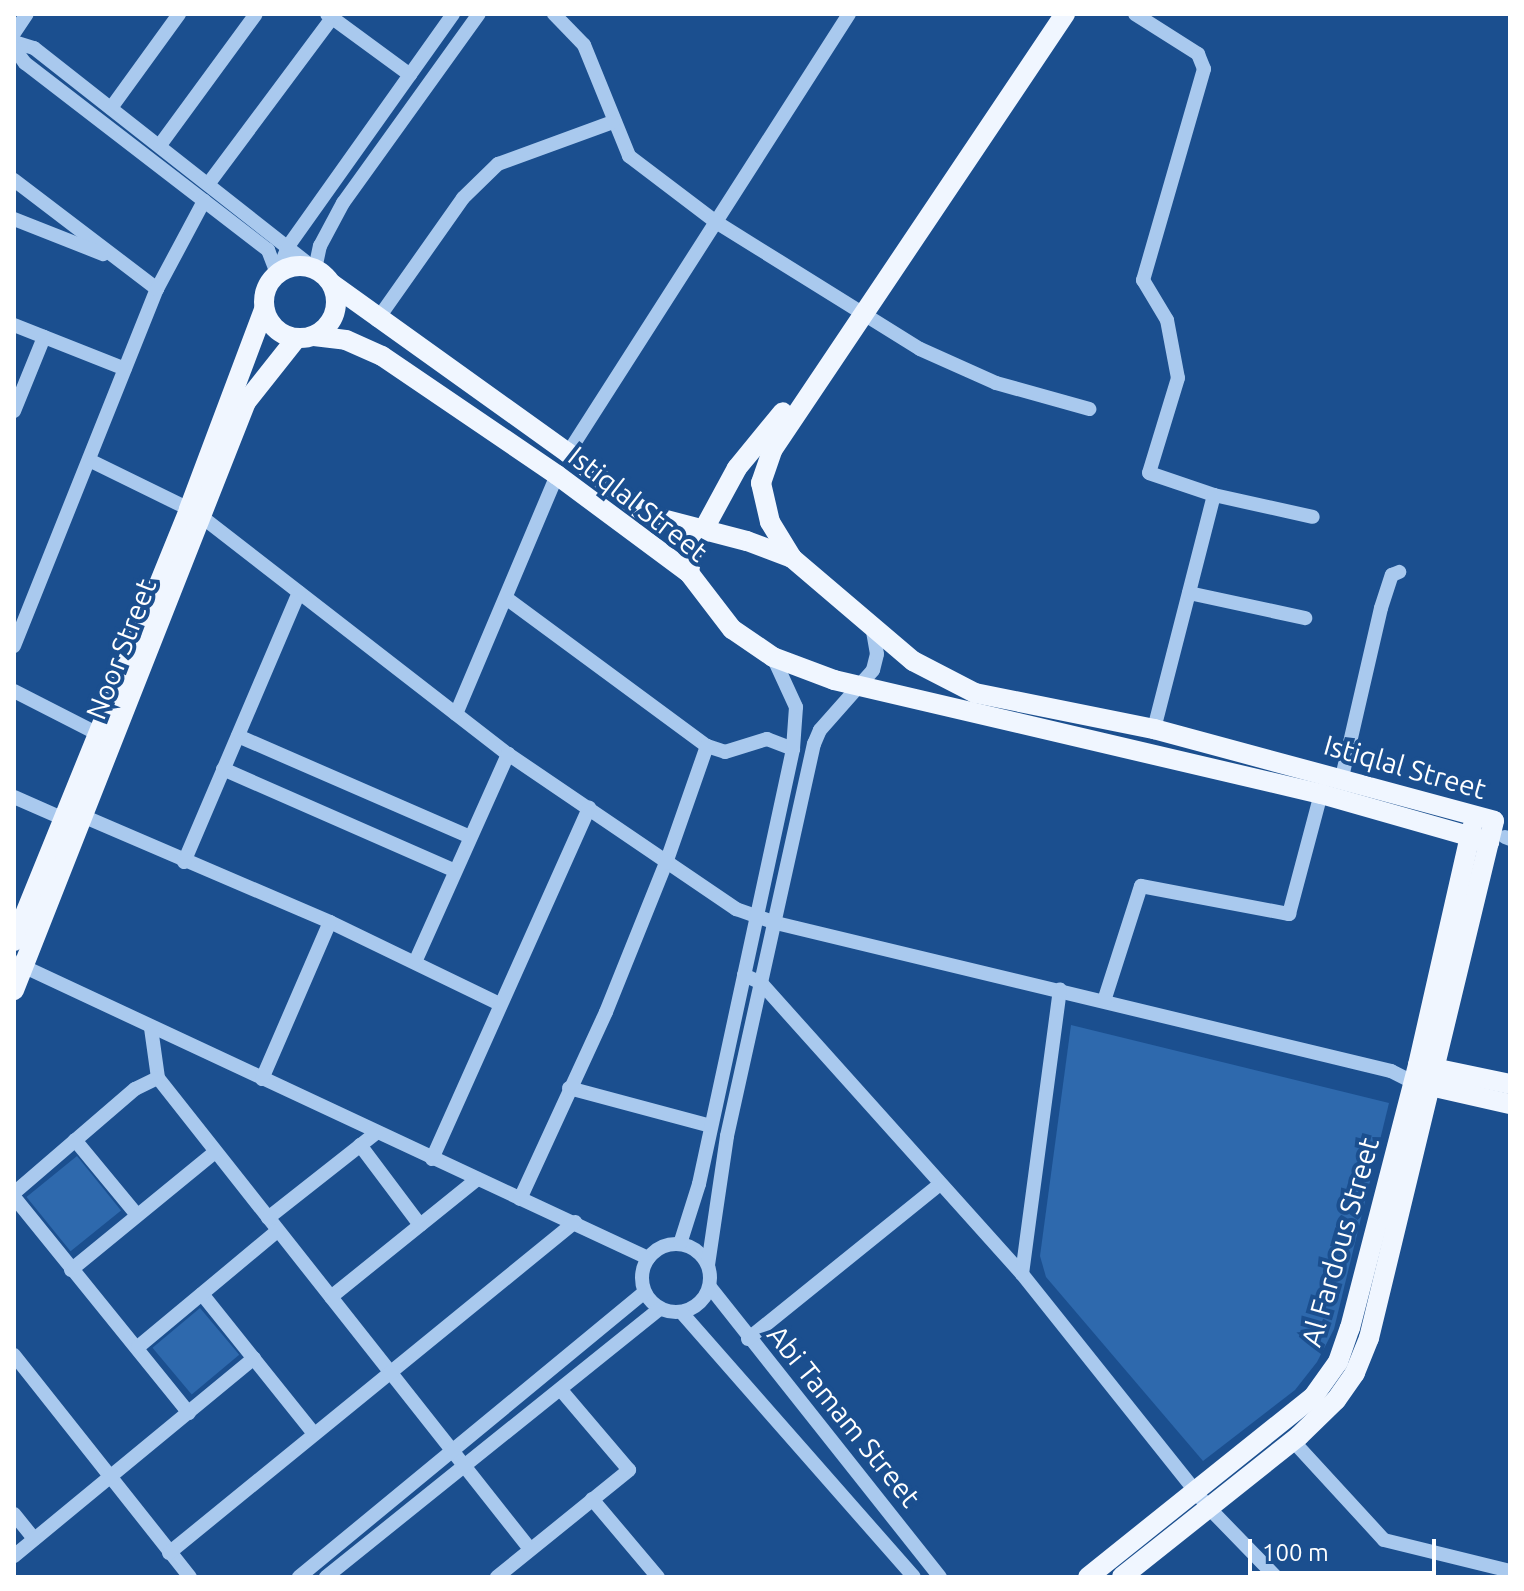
<!DOCTYPE html>
<html>
<head>
<meta charset="utf-8">
<style>
	body { margin:0 }
	#map { position:relative; width:1524px; height:1591px; overflow:hidden; background:#1b4f8f; font-family:Ubuntu,sans-serif }
	div>[style] { position:absolute }
	[style*='--x'] { left:calc(var(--x)*1px); top:calc(var(--y)*1px); width:calc(var(--w)*1px); rotate:calc(var(--a)*1deg) }
	.green>* { inset:0; background:#2e69ad; transform-origin:0 0 }
	.minor>* { height:14px; margin:-7px; padding:0 7px; transform-origin:7px; border-radius:7px; background:#a9c9ee }
	.minor>.ring { margin:-7px; padding:0; box-sizing:content-box; background:none; border:14px solid #a9c9ee; border-radius:50% }
	.major>* { height:20px; margin:-10px; padding:0 10px; transform-origin:10px; border-radius:10px; background:#f0f6ff }
	.major>.ring { margin:-10px; padding:0; box-sizing:content-box; background:none; border:20px solid #f0f6ff; border-radius:50% }
	span { translate:-50% -50%; white-space:nowrap; text-align:center; line-height:1.15; -webkit-text-stroke:8px #1b4f8f; paint-order:stroke }
	.street-label { font-size:28px; color:#fff }
	.frame { position:absolute; inset:0; border:16px solid #fff; pointer-events:none }
	.scale { position:absolute; left:1248px; top:1539px; width:188px; height:36px; box-sizing:border-box; border:4px solid #fff; border-top:0; padding-left:10px; font-size:24px; line-height:28px; white-space:nowrap; color:#fff; -webkit-text-stroke:6px #1b4f8f; paint-order:stroke }
</style>
</head>
<body>
<div id="map">
	<div class="green">
		<div style="clip-path:polygon(1071px 1025px,1389px 1103px,1334px 1329px,1317px 1362px,1295px 1390px,1203px 1461px,1046px 1277px,1040px 1256px)"></div>
		<div style="left:77px;top:1156px;width:70px;height:65px;rotate:51deg"></div>
		<div style="left:200px;top:1308px;width:61px;height:62px;rotate:50deg"></div>
	</div>
	<div class="minor">
		<div style="--x:327;--y:14;--w:103;--a:36.3"></div>
		<div style="--x:554;--y:14;--w:43;--a:45.9"></div>
		<div style="--x:584;--y:45;--w:120;--a:67.9"></div>
		<div style="--x:629;--y:156;--w:109;--a:37.2"></div>
		<div style="--x:716;--y:222;--w:240;--a:31.9"></div>
		<div style="--x:920;--y:349;--w:83;--a:24.1"></div>
		<div style="--x:996;--y:383;--w:97;--a:15.6"></div>
		<div style="--x:1135;--y:14;--w:75;--a:32.4"></div>
		<div style="--x:1198;--y:54;--w:16;--a:68"></div>
		<div style="--x:1204;--y:69;--w:220;--a:106.1"></div>
		<div style="--x:1143;--y:280;--w:47;--a:59"></div>
		<div style="--x:1167;--y:320;--w:59;--a:79.3"></div>
		<div style="--x:1178;--y:378;--w:99;--a:107"></div>
		<div style="--x:1149;--y:473;--w:69;--a:18.7"></div>
		<div style="--x:1214;--y:495;--w:242;--a:104.4"></div>
		<div style="--x:14;--y:33;--w:23;--a:-56"></div>
		<div style="--x:14;--y:42;--w:21;--a:17"></div>
		<div style="--x:34;--y:48;--w:357;--a:38.2"></div>
		<div style="--x:14;--y:48;--w:19;--a:54"></div>
		<div style="--x:25;--y:63;--w:307;--a:37.6"></div>
		<div style="--x:268;--y:250;--w:26;--a:69"></div>
		<div style="--x:111;--y:108;--w:116;--a:-54.1"></div>
		<div style="--x:160;--y:145;--w:162;--a:-53.8"></div>
		<div style="--x:14;--y:180;--w:180;--a:37.3"></div>
		<div style="--x:209;--y:183;--w:206;--a:-53.3"></div>
		<div style="--x:14;--y:219;--w:96;--a:21.5"></div>
		<div style="--x:315;--y:269;--w:24;--a:-78"></div>
		<div style="--x:320;--y:246;--w:49;--a:-61.9"></div>
		<div style="--x:343;--y:203;--w:233;--a:-54.3"></div>
		<div style="--x:277;--y:274;--w:31;--a:-68"></div>
		<div style="--x:289;--y:245;--w:283;--a:-54.6"></div>
		<div style="--x:377;--y:320;--w:149;--a:-54.8"></div>
		<div style="--x:463;--y:198;--w:49;--a:-44.2"></div>
		<div style="--x:498;--y:164;--w:122;--a:-20.1"></div>
		<div style="--x:14;--y:325;--w:119;--a:21.6"></div>
		<div style="--x:14;--y:411;--w:80;--a:-67.9"></div>
		<div style="--x:568;--y:453;--w:521;--a:-57.38"></div>
		<div style="--x:89;--y:460;--w:111;--a:26.1"></div>
		<div style="--x:1214;--y:495;--w:101;--a:12.5"></div>
		<div style="--x:202;--y:517;--w:387;--a:37.8"></div>
		<div style="--x:508;--y:754;--w:276;--a:34.2"></div>
		<div style="--x:736;--y:909;--w:42;--a:19.3"></div>
		<div style="--x:776;--y:923;--w:633;--a:13.53"></div>
		<div style="--x:1391;--y:1071;--w:25;--a:27"></div>
		<div style="--x:1189;--y:593;--w:119;--a:12.2"></div>
		<div style="--x:506;--y:598;--w:250;--a:36.4"></div>
		<div style="--x:707;--y:746;--w:19;--a:18"></div>
		<div style="--x:725;--y:752;--w:44;--a:-17.2"></div>
		<div style="--x:767;--y:739;--w:28;--a:21"></div>
		<div style="--x:14;--y:646;--w:385;--a:-68.2"></div>
		<div style="--x:157;--y:289;--w:100;--a:-61.9"></div>
		<div style="--x:14;--y:691;--w:94;--a:27.1"></div>
		<div style="--x:456;--y:714;--w:259;--a:-67.1"></div>
		<div style="--x:238;--y:736;--w:253;--a:23.5"></div>
		<div style="--x:223;--y:769;--w:253;--a:23.7"></div>
		<div style="--x:1342;--y:777;--w:173;--a:-77"></div>
		<div style="--x:1381;--y:608;--w:35;--a:-72"></div>
		<div style="--x:1392;--y:575;--w:8;--a:-23"></div>
		<div style="--x:14;--y:797;--w:55;--a:23.7"></div>
		<div style="--x:85;--y:817;--w:267;--a:23.2"></div>
		<div style="--x:330;--y:922;--w:189;--a:25.8"></div>
		<div style="--x:1505;--y:837;--w:5;--a:22"></div>
		<div style="--x:184;--y:862;--w:293;--a:-66.9"></div>
		<div style="--x:416;--y:960;--w:226;--a:-65.9"></div>
		<div style="--x:14;--y:962;--w:700;--a:25.03"></div>
		<div style="--x:744;--y:975;--w:19;--a:25"></div>
		<div style="--x:761;--y:983;--w:391;--a:48.1"></div>
		<div style="--x:1022;--y:1274;--w:298;--a:51.4"></div>
		<div style="--x:1208;--y:1507;--w:98;--a:45.8"></div>
		<div style="--x:1104;--y:1001;--w:121;--a:-72.2"></div>
		<div style="--x:1141;--y:886;--w:151;--a:10.7"></div>
		<div style="--x:1289;--y:914;--w:124;--a:-75.1"></div>
		<div style="--x:151;--y:1028;--w:50;--a:82"></div>
		<div style="--x:158;--y:1078;--w:600;--a:51.7"></div>
		<div style="--x:262;--y:1079;--w:171;--a:-66.6"></div>
		<div style="--x:569;--y:1088;--w:147;--a:15"></div>
		<div style="--x:75;--y:1140;--w:97;--a:50.4"></div>
		<div style="--x:360;--y:1145;--w:100;--a:53.1"></div>
		<div style="--x:432;--y:1159;--w:385;--a:-65.9"></div>
		<div style="--x:14;--y:1193;--w:160;--a:-40.7"></div>
		<div style="--x:135;--y:1089;--w:25;--a:-26"></div>
		<div style="--x:14;--y:1197;--w:278;--a:51"></div>
		<div style="--x:520;--y:1199;--w:206;--a:-65.3"></div>
		<div style="--x:606;--y:1012;--w:161;--a:-68.1"></div>
		<div style="--x:666;--y:863;--w:124;--a:-70.7"></div>
		<div style="--x:268;--y:1218;--w:137;--a:-38.2"></div>
		<div class="ring" style="left:642px;top:1244px;width:54px;height:54px"></div>
		<div style="--x:680;--y:1244;--w:63;--a:-72.4"></div>
		<div style="--x:699;--y:1184;--w:445;--a:-77.8"></div>
		<div style="--x:793;--y:749;--w:42;--a:-85.9"></div>
		<div style="--x:796;--y:707;--w:55;--a:-114.7"></div>
		<div style="--x:708;--y:1265;--w:130;--a:-81.6"></div>
		<div style="--x:727;--y:1136;--w:402;--a:-77.5"></div>
		<div style="--x:814;--y:744;--w:15;--a:-67"></div>
		<div style="--x:820;--y:730;--w:80;--a:-48.5"></div>
		<div style="--x:873;--y:670;--w:16;--a:-76"></div>
		<div style="--x:877;--y:654;--w:28;--a:-100"></div>
		<div style="--x:71;--y:1270;--w:186;--a:-39.3"></div>
		<div style="--x:1022;--y:1274;--w:287;--a:-82.4"></div>
		<div style="--x:710;--y:1287;--w:370;--a:51.6"></div>
		<div style="--x:202;--y:1294;--w:179;--a:51.3"></div>
		<div style="--x:331;--y:1297;--w:188;--a:-38.9"></div>
		<div style="--x:682;--y:1313;--w:351;--a:48.7"></div>
		<div style="--x:748;--y:1339;--w:247;--a:-38.9"></div>
		<div style="--x:138;--y:1347;--w:181;--a:-39.8"></div>
		<div style="--x:14;--y:1355;--w:283;--a:51.6"></div>
		<div style="--x:1293;--y:1441;--w:134;--a:47.4"></div>
		<div style="--x:1384;--y:1540;--w:130;--a:13.8"></div>
		<div style="--x:592;--y:1499;--w:102;--a:49.8"></div>
		<div style="--x:14;--y:1514;--w:32;--a:51"></div>
		<div style="--x:169;--y:1553;--w:524;--a:-39.19"></div>
		<div style="--x:14;--y:1556;--w:311;--a:-39.5"></div>
		<div style="--x:299;--y:1577;--w:447;--a:-39.5"></div>
		<div style="--x:326;--y:1577;--w:427;--a:-38.8"></div>
		<div style="--x:497;--y:1577;--w:170;--a:-39"></div>
		<div style="--x:629;--y:1470;--w:106;--a:-130.4"></div>
	</div>
	<div class="major">
		<div class="ring" style="left:264px;top:266px;width:52px;height:52px"></div>
		<div style="--x:332;--y:284;--w:290;--a:35.6"></div>
		<div style="--x:568;--y:453;--w:100;--a:38.1"></div>
		<div style="--x:647;--y:515;--w:103;--a:14.6"></div>
		<div style="--x:747;--y:541;--w:48;--a:20.7"></div>
		<div style="--x:792;--y:558;--w:159;--a:40.4"></div>
		<div style="--x:913;--y:661;--w:70;--a:27.3"></div>
		<div style="--x:975;--y:693;--w:183;--a:11.4"></div>
		<div style="--x:1154;--y:729;--w:352;--a:15.1"></div>
		<div style="--x:1494;--y:821;--w:532;--a:103.59"></div>
		<div style="--x:1369;--y:1338;--w:38;--a:112"></div>
		<div style="--x:1355;--y:1373;--w:33;--a:125"></div>
		<div style="--x:1336;--y:1400;--w:52;--a:135.8"></div>
		<div style="--x:1299;--y:1436;--w:226;--a:141.5"></div>
		<div style="--x:314;--y:336;--w:32;--a:7"></div>
		<div style="--x:346;--y:340;--w:39;--a:24"></div>
		<div style="--x:382;--y:356;--w:212;--a:34.2"></div>
		<div style="--x:557;--y:475;--w:164;--a:36.6"></div>
		<div style="--x:689;--y:573;--w:71;--a:52.5"></div>
		<div style="--x:732;--y:629;--w:50;--a:34.3"></div>
		<div style="--x:773;--y:657;--w:65;--a:20.7"></div>
		<div style="--x:834;--y:680;--w:500;--a:13.17"></div>
		<div style="--x:1321;--y:794;--w:175;--a:15.9"></div>
		<div style="--x:792;--y:558;--w:42;--a:-121.4"></div>
		<div style="--x:770;--y:522;--w:40;--a:-103"></div>
		<div style="--x:761;--y:483;--w:36;--a:-71"></div>
		<div style="--x:773;--y:449;--w:524;--a:-56.13"></div>
		<div style="--x:689;--y:573;--w:22;--a:-82"></div>
		<div style="--x:692;--y:551;--w:94;--a:-61.5"></div>
		<div style="--x:737;--y:468;--w:72;--a:-50.6"></div>
		<div style="--x:14;--y:941;--w:466;--a:-67.9"></div>
		<div style="--x:189;--y:509;--w:214;--a:-69.4"></div>
		<div style="--x:14;--y:990;--w:632;--a:-68.47"></div>
		<div style="--x:246;--y:402;--w:80;--a:-51.6"></div>
		<div style="--x:1424;--y:1066;--w:88;--a:11.8"></div>
		<div style="--x:1417;--y:1083;--w:95;--a:12.7"></div>
		<div style="--x:1088;--y:1577;--w:288;--a:-38.7"></div>
		<div style="--x:1313;--y:1397;--w:43;--a:-54.5"></div>
		<div style="--x:1338;--y:1362;--w:36;--a:-71"></div>
		<div style="--x:1350;--y:1328;--w:272;--a:-75.5"></div>
		<div style="--x:1418;--y:1065;--w:243;--a:-77.2"></div>
	</div>
	<div class="street-label">
		<span style="left:638px;top:504px;rotate:38deg">Istiqlal Street</span>
		<span style="left:121px;top:649px;rotate:-69deg">Noor Street</span>
		<span style="left:1405px;top:767px;rotate:16deg">Istiqlal Street</span>
		<span style="left:1340px;top:1242px;rotate:-74deg">Al Fardous Street</span>
		<span style="left:844px;top:1416px;rotate:51deg">Abi Tamam Street</span>
	</div>
	<div class="frame"></div>
	<div class="scale">100 m</div>
</div>
</body>
</html>
